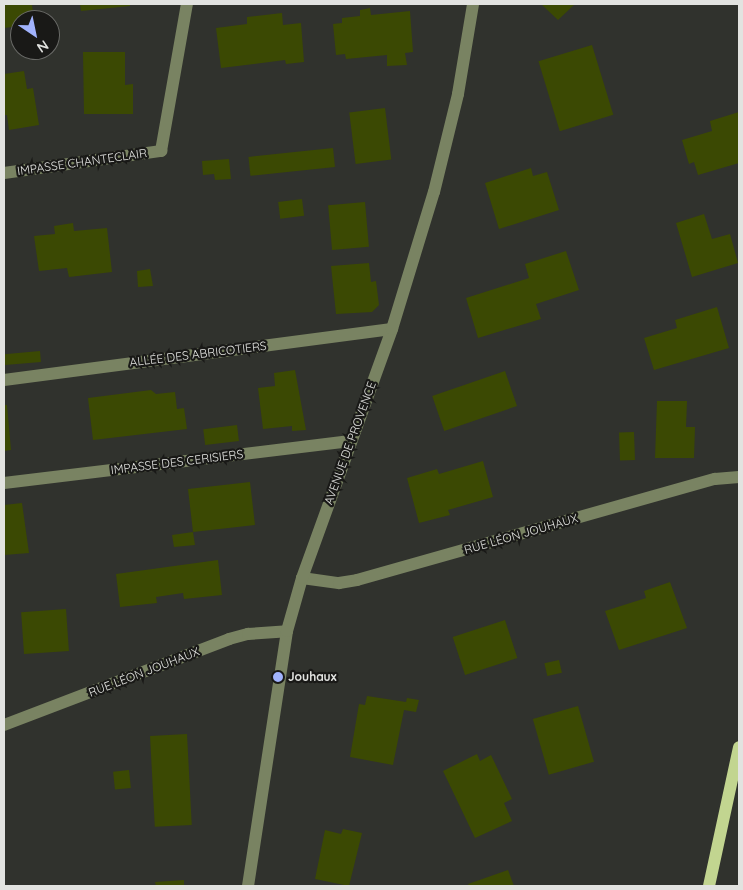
<!DOCTYPE html>
<html>
<head>
<meta charset="utf-8">
<style>
	body { margin:0 }
	#map { position:relative; width:743px; height:890px; overflow:hidden; background:#30322d; font-family:Quicksand,sans-serif }
	div>[style] { position:absolute }
	[style*='--x'] { left:calc(var(--x)*1px); top:calc(var(--y)*1px); width:calc(var(--w)*1px); rotate:calc(var(--a)*1deg) }
	.building>* { inset:0; background:#3b4903; transform-origin:0 0 }
	.minor>* { height:12px; margin:-6px; padding:0 6px; transform-origin:6px; border-radius:6px; background:#798362 }
	.major>* { height:12px; margin:-6px; padding:0 6px; transform-origin:6px; border-radius:6px; background:#c2d590 }
	.dots>* { width:14px; height:14px; translate:-50% -50%; box-sizing:border-box; border:2px solid #191917; border-radius:50% }
	span { translate:-50% -50%; white-space:nowrap; text-align:center; line-height:1.15; -webkit-text-stroke:4.5px #191917; paint-order:stroke }
	.street-label { font-size:12px; color:#e2e3e0 }
	.poi-label { font-size:12px; color:#e2e3e0; font-weight:700 }
	.left { translate:0 -50%; text-align:left }
	.frame { position:absolute; inset:0; border:5px solid #e2e3e0; pointer-events:none }
	.north { position:absolute; left:10px; top:10px; width:50px; height:50px; box-sizing:border-box; background:#191917; border:1px solid #696a67; border-radius:50%; rotate:146deg; font-size:14px; font-weight:700; line-height:20px; text-align:center; color:#e2e3e0 }
	.north::after { content:''; display:block; margin:auto; width:18px; height:22px; background:#a1b3fd; clip-path:polygon(50% 0,100% 100%,50% 72%,0 100%) }
</style>
</head>
<body>
<div id="map">
	<div class="building">
		<div style="clip-path:polygon(4px 4px,32px 5px,34px 20px,20px 20px,20px 26px,4px 28px)"></div>
		<div style="clip-path:polygon(80px 4px,130px 4px,130px 6px,81px 11px)"></div>
		<div style="clip-path:polygon(541px 4px,575px 4px,558px 20px)"></div>
		<div style="clip-path:polygon(370px 8px,371px 15px,410px 11px,413px 52px,405px 53px,407px 65px,387px 66px,387px 55px,346px 59px,345px 54px,336px 55px,333px 24px,342px 23px,342px 18px,360px 16px,360px 10px)"></div>
		<div style="clip-path:polygon(282px 13px,283px 25px,301px 23px,304px 62px,286px 64px,285px 60px,221px 68px,216px 28px,247px 24px,247px 17px)"></div>
		<div style="left:592px;top:45px;width:73px;height:56px;rotate:73deg"></div>
		<div style="clip-path:polygon(83px 52px,125px 52px,125px 85px,133px 84px,133px 114px,84px 114px)"></div>
		<div style="clip-path:polygon(24px 71px,27px 89px,33px 88px,39px 125px,9px 130px,7px 115px,4px 115px,4px 74px)"></div>
		<div style="left:385px;top:108px;width:52px;height:36px;rotate:83deg"></div>
		<div style="clip-path:polygon(739px 112px,739px 163px,698px 175px,694px 162px,689px 164px,682px 140px,712px 131px,710px 121px)"></div>
		<div style="left:333px;top:148px;width:19px;height:85px;rotate:84deg"></div>
		<div style="clip-path:polygon(229px 159px,231px 179px,215px 180px,214px 174px,203px 175px,202px 161px)"></div>
		<div style="clip-path:polygon(531px 168px,533px 176px,547px 172px,559px 210px,499px 229px,485px 183px)"></div>
		<div style="left:302px;top:199px;width:17px;height:24px;rotate:83deg"></div>
		<div style="left:365px;top:202px;width:45px;height:37px;rotate:85deg"></div>
		<div style="clip-path:polygon(704px 214px,712px 239px,730px 234px,738px 263px,692px 277px,676px 223px)"></div>
		<div style="clip-path:polygon(73px 223px,74px 231px,107px 228px,112px 272px,69px 277px,67px 268px,39px 271px,34px 236px,55px 234px,54px 226px)"></div>
		<div style="clip-path:polygon(566px 251px,579px 290px,536px 304px,541px 319px,478px 338px,466px 298px,529px 278px,525px 264px)"></div>
		<div style="clip-path:polygon(369px 263px,371px 282px,376px 281px,379px 305px,372px 312px,336px 314px,331px 266px)"></div>
		<div style="clip-path:polygon(150px 269px,153px 286px,138px 287px,137px 271px)"></div>
		<div style="clip-path:polygon(717px 307px,729px 348px,654px 370px,644px 338px,677px 328px,675px 320px)"></div>
		<div style="left:40px;top:351px;width:11px;height:36px;rotate:85deg"></div>
		<div style="clip-path:polygon(295px 370px,306px 430px,292px 431px,292px 426px,263px 429px,258px 388px,275px 386px,274px 373px)"></div>
		<div style="left:505px;top:371px;width:37px;height:77px;rotate:71deg"></div>
		<div style="clip-path:polygon(151px 390px,156px 394px,175px 392px,177px 409px,184px 408px,187px 429px,93px 440px,88px 398px)"></div>
		<div style="clip-path:polygon(657px 401px,687px 401px,686px 427px,695px 427px,694px 458px,655px 458px)"></div>
		<div style="clip-path:polygon(4px 405px,7px 405px,11px 450px,4px 451px)"></div>
		<div style="left:237px;top:425px;width:16px;height:34px;rotate:83deg"></div>
		<div style="left:634px;top:432px;width:28px;height:15px;rotate:88deg"></div>
		<div style="clip-path:polygon(483px 461px,493px 497px,448px 510px,450px 515px,419px 523px,407px 478px,437px 469px,439px 474px)"></div>
		<div style="clip-path:polygon(250px 482px,255px 525px,193px 532px,195px 545px,174px 547px,172px 535px,193px 532px,188px 489px)"></div>
		<div style="clip-path:polygon(22px 503px,29px 553px,4px 555px,4px 505px)"></div>
		<div style="clip-path:polygon(218px 560px,222px 595px,184px 599px,183px 593px,156px 597px,157px 603px,120px 607px,116px 574px)"></div>
		<div style="clip-path:polygon(670px 582px,687px 628px,619px 650px,605px 611px,646px 598px,644px 591px)"></div>
		<div style="left:66px;top:609px;width:42px;height:45px;rotate:86deg"></div>
		<div style="left:505px;top:620px;width:40px;height:55px;rotate:72deg"></div>
		<div style="left:559px;top:660px;width:13px;height:15px;rotate:77deg"></div>
		<div style="clip-path:polygon(367px 696px,406px 702px,407px 698px,419px 700px,416px 712px,404px 710px,393px 765px,350px 757px,359px 704px,365px 705px)"></div>
		<div style="left:578px;top:706px;width:58px;height:47px;rotate:74deg"></div>
		<div style="left:187px;top:734px;width:91px;height:37px;rotate:87deg"></div>
		<div style="clip-path:polygon(477px 754px,480px 761px,491px 755px,512px 799px,504px 803px,512px 821px,475px 838px,443px 771px)"></div>
		<div style="left:129px;top:770px;width:18px;height:16px;rotate:84deg"></div>
		<div style="clip-path:polygon(343px 829px,362px 833px,349px 886px,315px 879px,325px 830px,341px 834px)"></div>
		<div style="clip-path:polygon(508px 870px,514px 886px,469px 886px,468px 884px)"></div>
		<div style="clip-path:polygon(184px 880px,184px 886px,156px 886px,155px 882px)"></div>
	</div>
	<div class="minor">
		<div style="--x:4;--y:173;--w:159;--a:-8"></div>
		<div style="--x:161;--y:151;--w:149;--a:-80"></div>
		<div style="--x:4;--y:380;--w:391;--a:-7.5"></div>
		<div style="--x:4;--y:483;--w:349;--a:-6.9"></div>
		<div style="--x:302;--y:578;--w:37;--a:8"></div>
		<div style="--x:339;--y:583;--w:18;--a:-9"></div>
		<div style="--x:357;--y:580;--w:372;--a:-15.8"></div>
		<div style="--x:715;--y:479;--w:24;--a:-5"></div>
		<div style="--x:4;--y:725;--w:241;--a:-20.9"></div>
		<div style="--x:229;--y:639;--w:20;--a:-15"></div>
		<div style="--x:248;--y:634;--w:39;--a:-4"></div>
		<div style="--x:248;--y:886;--w:258;--a:-81.3"></div>
		<div style="--x:287;--y:631;--w:55;--a:-74.2"></div>
		<div style="--x:302;--y:578;--w:265;--a:-70.1"></div>
		<div style="--x:392;--y:329;--w:143;--a:-73"></div>
		<div style="--x:434;--y:192;--w:101;--a:-76.2"></div>
		<div style="--x:458;--y:94;--w:91;--a:-80.5"></div>
	</div>
	<div class="major">
		<div style="--x:709;--y:886;--w:142;--a:-77.8"></div>
	</div>
	<div class="dots">
		<div style="left:278px;top:677px;background:#a1b3fd"></div>
	</div>
	<div class="street-label">
		<span style="left:82px;top:162px;rotate:-8deg">IMPASSE CHANTECLAIR</span>
		<span style="left:198px;top:354px;rotate:-7deg">ALLÉE DES ABRICOTIERS</span>
		<span style="left:350px;top:443px;rotate:-70deg">AVENUE DE PROVENCE</span>
		<span style="left:177px;top:462px;rotate:-7deg">IMPASSE DES CERISIERS</span>
		<span style="left:521px;top:534px;rotate:-16deg">RUE LÉON JOUHAUX</span>
		<span style="left:144px;top:672px;rotate:-21deg">RUE LÉON JOUHAUX</span>
	</div>
	<div class="poi-label">
		<span class="left" style="left:288px;top:677px">Jouhaux</span>
	</div>
	<div class="frame"></div>
	<div class="north">N</div>
</div>
</body>
</html>
